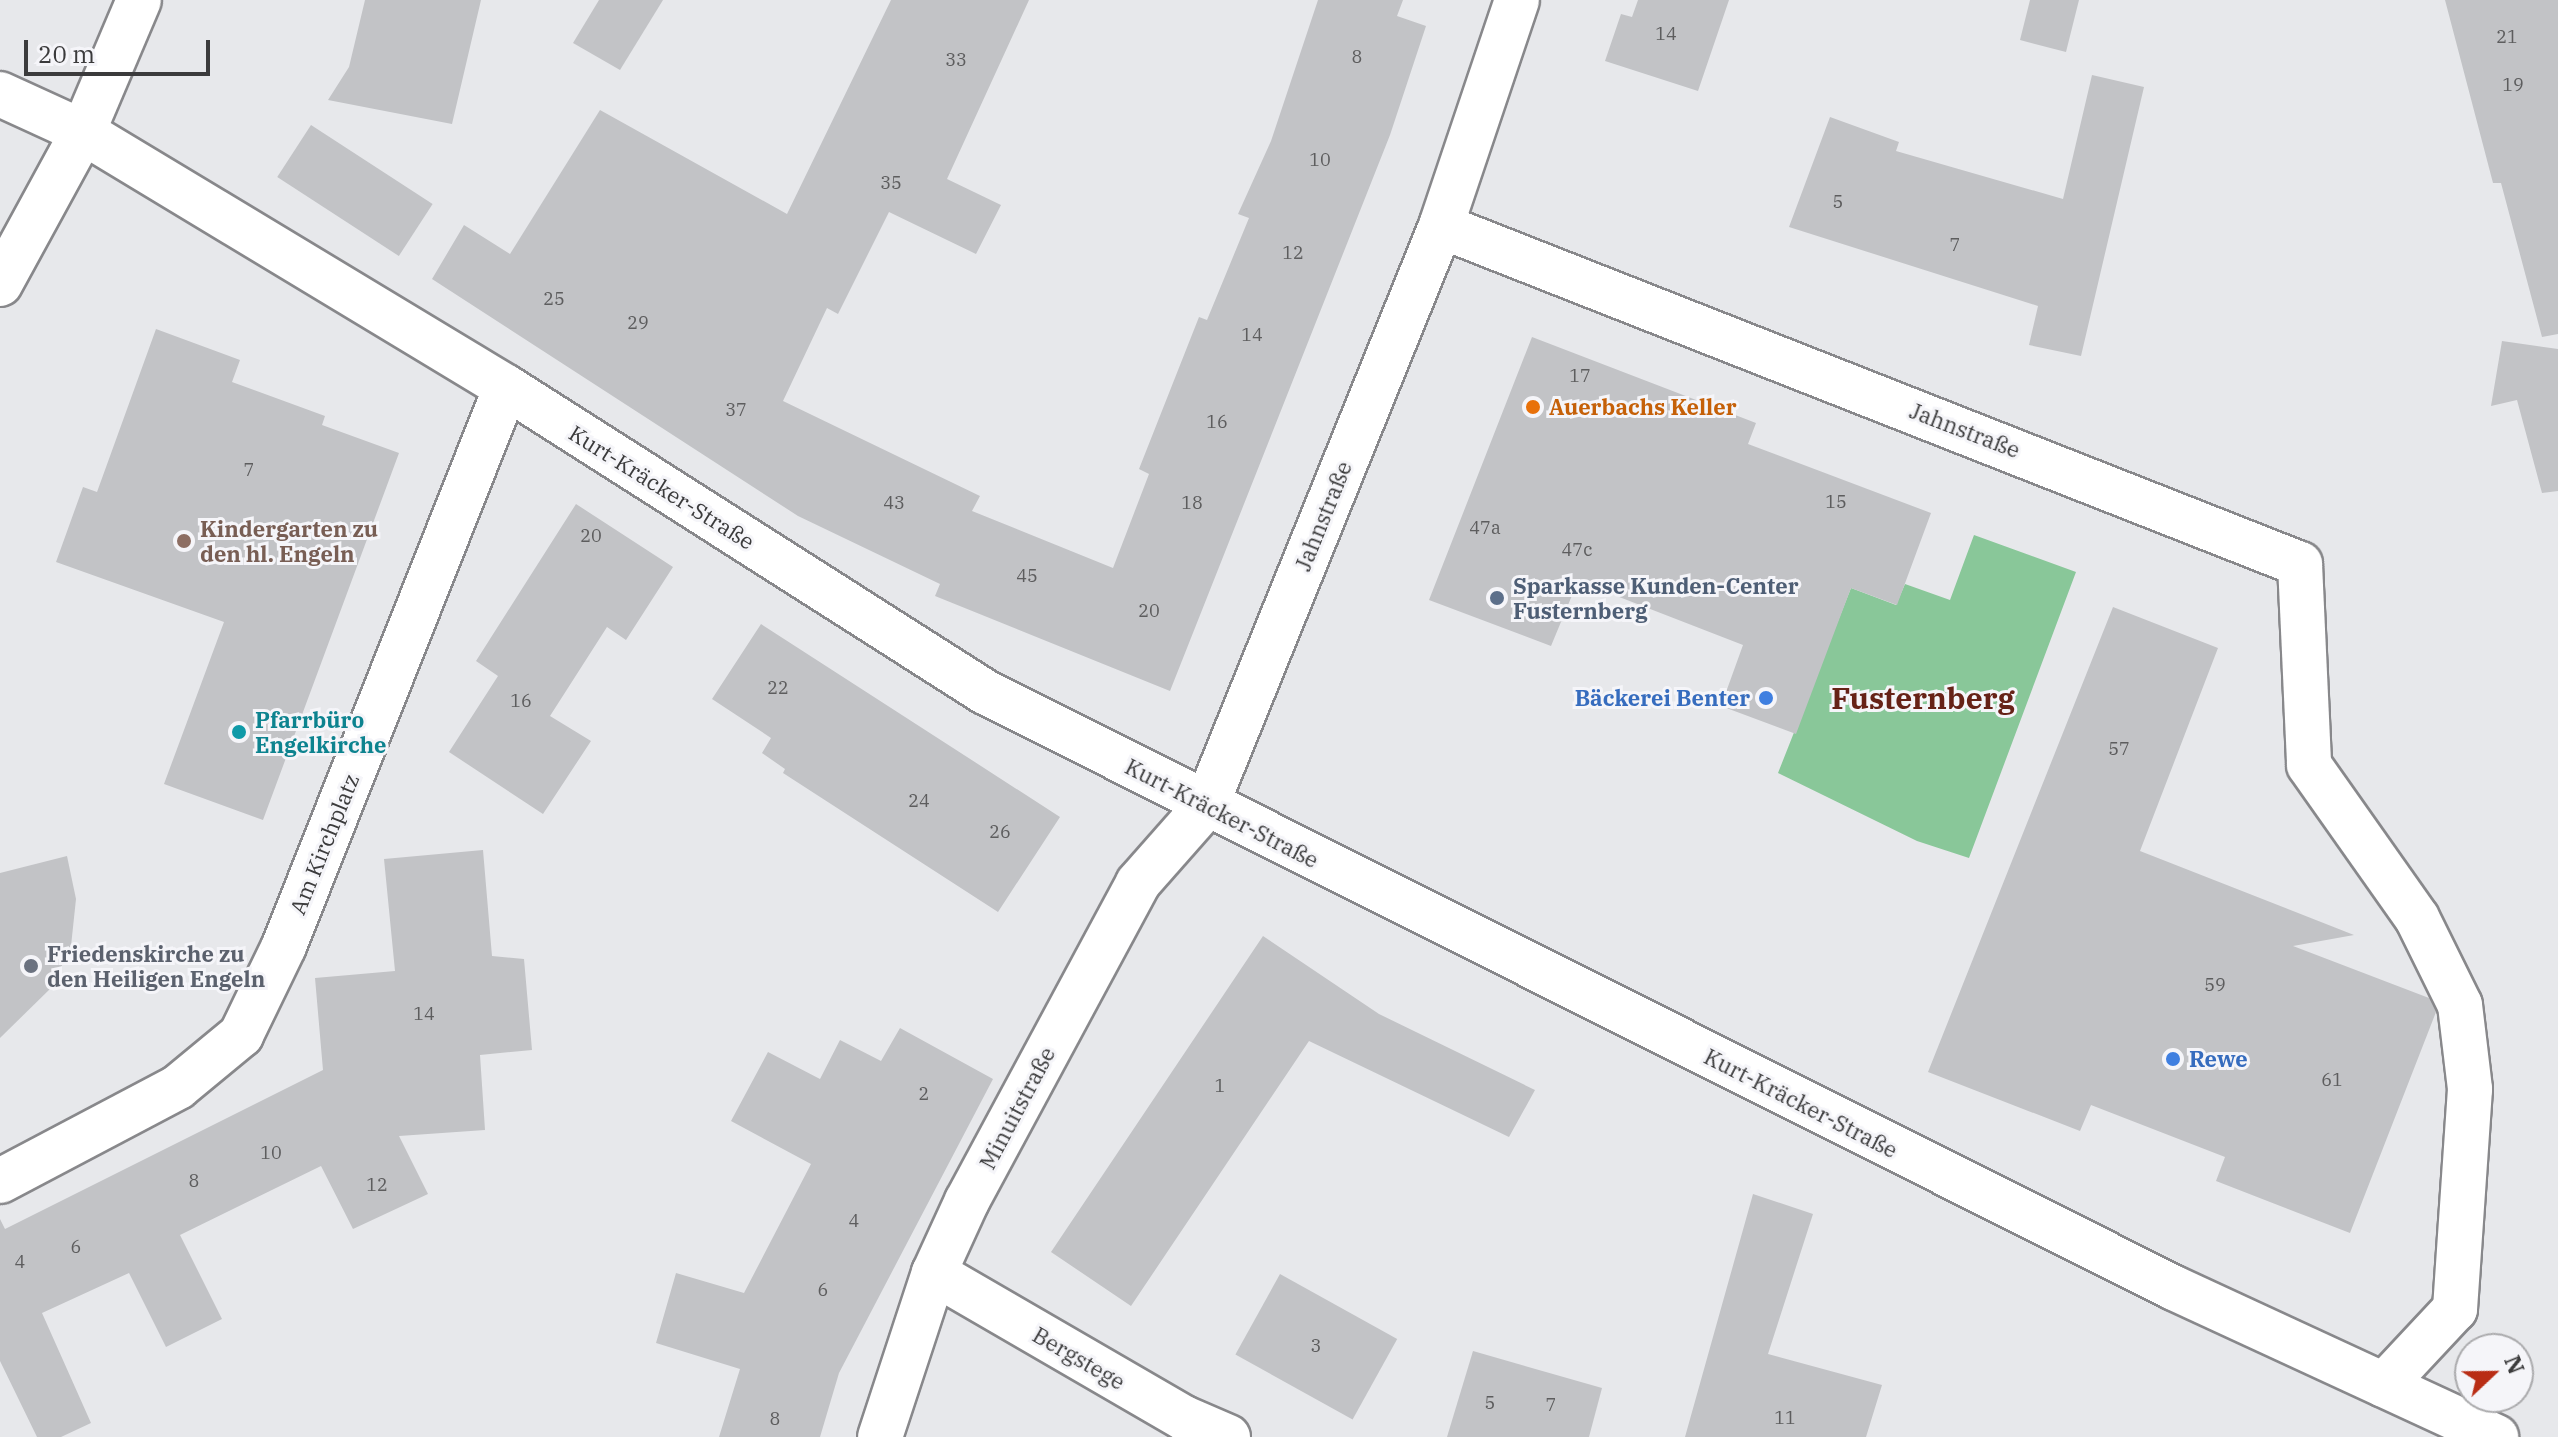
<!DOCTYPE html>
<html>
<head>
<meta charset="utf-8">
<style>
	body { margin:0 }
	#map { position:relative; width:2558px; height:1437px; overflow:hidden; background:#e7e8eb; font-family:"IBM Plex Serif",serif }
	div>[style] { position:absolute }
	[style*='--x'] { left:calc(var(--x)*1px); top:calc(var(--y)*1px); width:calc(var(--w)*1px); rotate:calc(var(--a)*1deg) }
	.green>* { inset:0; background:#89c799 }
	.building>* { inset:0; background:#c2c3c6; transform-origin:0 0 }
	.roads { filter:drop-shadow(2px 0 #88888b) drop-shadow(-2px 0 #88888b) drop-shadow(0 2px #88888b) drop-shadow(0 -2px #88888b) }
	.minor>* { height:44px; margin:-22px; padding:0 22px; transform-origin:22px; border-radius:22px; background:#fff }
	.dots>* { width:22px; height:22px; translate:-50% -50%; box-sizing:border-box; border:4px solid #f5f5f9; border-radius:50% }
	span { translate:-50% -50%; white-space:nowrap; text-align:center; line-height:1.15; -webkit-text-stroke:6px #f5f5f9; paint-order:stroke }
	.number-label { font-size:18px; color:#5d5d5e }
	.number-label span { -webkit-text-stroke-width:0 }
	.food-label { font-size:22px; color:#c56008; font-weight:700 }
	.left { translate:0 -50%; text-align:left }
	.street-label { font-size:22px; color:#3b3b3c }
	.education-label { font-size:22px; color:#785e54; font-weight:700 }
	.service-label { font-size:22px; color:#4e5e75; font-weight:700 }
	.shop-label { font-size:22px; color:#366cbe; font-weight:700 }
	.right { translate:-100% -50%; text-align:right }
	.culture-label { font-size:22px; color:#0d838f; font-weight:700 }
	.worship-label { font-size:22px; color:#5b616d; font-weight:700 }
	.district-label { font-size:30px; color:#662217; font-weight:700 }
	.north { position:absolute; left:2454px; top:1333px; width:80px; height:80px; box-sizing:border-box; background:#f5f5f9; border:2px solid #ababad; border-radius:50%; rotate:68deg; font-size:22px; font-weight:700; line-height:32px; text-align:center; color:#3b3b3c }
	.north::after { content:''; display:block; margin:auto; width:28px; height:36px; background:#b92d15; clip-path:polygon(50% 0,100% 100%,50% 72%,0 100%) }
	.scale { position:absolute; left:24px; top:40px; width:186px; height:36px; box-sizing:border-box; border:4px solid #3b3b3c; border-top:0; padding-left:10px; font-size:24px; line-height:28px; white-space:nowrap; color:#3b3b3c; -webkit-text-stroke:6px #f5f5f9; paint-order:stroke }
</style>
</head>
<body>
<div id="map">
	<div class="green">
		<div style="clip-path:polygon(1974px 535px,2076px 572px,1969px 858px,1917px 841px,1778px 773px,1851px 588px,1896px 605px,1905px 584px,1950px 600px)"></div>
	</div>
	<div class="building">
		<div style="clip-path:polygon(365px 0,481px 0,452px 124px,328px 100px,349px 67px)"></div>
		<div style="clip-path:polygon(599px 0,663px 0,620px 70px,573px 43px)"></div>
		<div style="clip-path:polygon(891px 0,1029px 0,947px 179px,1001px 205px,976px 254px,889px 212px,838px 314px,827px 308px,783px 401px,980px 496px,972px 511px,1113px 568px,1149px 474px,1139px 469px,1199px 317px,1207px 320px,1249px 218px,1238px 214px,1271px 141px,1318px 0,1403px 0,1397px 16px,1426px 26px,1390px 135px,1170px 691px,935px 596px,940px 584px,798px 516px,432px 279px,464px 225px,510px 254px,600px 110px,787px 214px)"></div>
		<div style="clip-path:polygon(1638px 0,1729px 0,1698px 91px,1605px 61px,1621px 14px,1632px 17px)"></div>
		<div style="clip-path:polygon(2030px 0,2079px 0,2066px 52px,2020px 40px)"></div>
		<div style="clip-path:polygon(2445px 0,2558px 0,2558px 334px,2542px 337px,2501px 183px,2493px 183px)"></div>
		<div style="clip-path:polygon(2092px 75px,2144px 87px,2081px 356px,2029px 345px,2038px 306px,1789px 227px,1830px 117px,1899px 142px,1896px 151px,2063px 199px)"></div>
		<div style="left:311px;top:125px;width:145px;height:62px;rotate:33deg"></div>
		<div style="clip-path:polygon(156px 329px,240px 360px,232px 382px,325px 416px,322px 425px,399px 453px,263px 820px,164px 784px,224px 622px,56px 562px,83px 487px,97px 492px)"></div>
		<div style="clip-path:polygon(1532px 337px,1756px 423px,1748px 444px,1931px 513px,1897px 605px,1851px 588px,1796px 734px,1721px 706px,1743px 645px,1578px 581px,1551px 646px,1429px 600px)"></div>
		<div style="clip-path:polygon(2502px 341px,2558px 349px,2558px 491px,2542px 493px,2517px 400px,2491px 406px)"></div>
		<div style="clip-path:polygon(576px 504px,673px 567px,626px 640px,607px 627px,550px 716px,591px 741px,543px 814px,449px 752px,498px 676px,476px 661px)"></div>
		<div style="clip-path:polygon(2113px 607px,2218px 648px,2140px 851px,2354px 935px,2293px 946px,2429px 998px,2436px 1012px,2350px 1233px,2216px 1181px,2225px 1157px,2091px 1105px,2080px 1131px,1928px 1072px)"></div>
		<div style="clip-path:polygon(761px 624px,1060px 817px,998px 912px,783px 773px,785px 769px,762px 753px,771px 738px,712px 699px)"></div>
		<div style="clip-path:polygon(483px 850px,492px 956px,524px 959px,532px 1050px,480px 1055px,485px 1130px,399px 1136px,428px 1194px,353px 1229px,321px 1166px,180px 1235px,222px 1319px,166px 1347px,129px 1273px,42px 1313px,91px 1423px,61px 1437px,37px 1437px,0 1361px,0 1219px,5px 1229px,323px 1070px,315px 978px,395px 971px,384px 859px)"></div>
		<div style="clip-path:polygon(67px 856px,76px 899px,71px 946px,52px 987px,0 1038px,0 873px)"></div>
		<div style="clip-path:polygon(1263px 936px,1379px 1014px,1535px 1090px,1509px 1137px,1309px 1041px,1131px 1306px,1051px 1252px)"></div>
		<div style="clip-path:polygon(900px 1028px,993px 1079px,839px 1373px,820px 1437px,719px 1437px,740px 1369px,656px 1343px,676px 1273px,744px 1293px,811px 1164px,731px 1121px,768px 1052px,820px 1079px,840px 1040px,881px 1061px)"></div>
		<div style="clip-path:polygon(1753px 1194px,1813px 1214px,1768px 1354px,1882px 1385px,1866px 1437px,1685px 1437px)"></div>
		<div style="left:1280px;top:1274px;width:134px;height:92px;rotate:29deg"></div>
		<div style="clip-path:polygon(1473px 1351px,1602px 1388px,1589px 1437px,1447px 1437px)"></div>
	</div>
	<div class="roads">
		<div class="minor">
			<div style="--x:0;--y:94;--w:91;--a:24.6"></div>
			<div style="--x:83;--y:132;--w:494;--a:31.1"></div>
			<div style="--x:506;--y:387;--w:568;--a:32.49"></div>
			<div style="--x:985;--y:692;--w:1330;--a:26.62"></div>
			<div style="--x:2174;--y:1288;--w:355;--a:24.8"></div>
			<div style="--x:1441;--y:226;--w:923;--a:21.48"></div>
			<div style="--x:2300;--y:564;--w:201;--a:87.4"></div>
			<div style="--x:2309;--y:765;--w:187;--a:54.8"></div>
			<div style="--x:2417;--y:918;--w:97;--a:63.7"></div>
			<div style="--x:2460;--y:1005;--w:85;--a:83.2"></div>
			<div style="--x:2470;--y:1089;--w:221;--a:93.9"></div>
			<div style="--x:2455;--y:1309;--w:104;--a:133.1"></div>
			<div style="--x:0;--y:284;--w:173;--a:-61.4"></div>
			<div style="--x:83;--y:132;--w:143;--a:-67"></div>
			<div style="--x:0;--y:1181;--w:201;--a:-27.8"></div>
			<div style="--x:178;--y:1087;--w:82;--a:-39.5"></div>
			<div style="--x:241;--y:1035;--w:99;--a:-64.2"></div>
			<div style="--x:284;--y:946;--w:601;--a:-68.34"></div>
			<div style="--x:934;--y:1273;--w:289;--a:30.1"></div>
			<div style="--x:1184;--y:1418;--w:48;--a:23.4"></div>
			<div style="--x:880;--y:1437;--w:173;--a:-71.8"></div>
			<div style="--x:934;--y:1273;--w:79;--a:-65.4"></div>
			<div style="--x:967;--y:1201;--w:361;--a:-61.7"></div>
			<div style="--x:1138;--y:883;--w:103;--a:-48.6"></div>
			<div style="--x:1206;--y:806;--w:626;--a:-67.94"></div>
			<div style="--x:1441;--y:226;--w:238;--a:-71.4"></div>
		</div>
	</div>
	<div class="dots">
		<div style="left:1533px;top:407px;background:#e8710a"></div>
		<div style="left:184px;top:541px;background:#8d6e63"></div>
		<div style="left:1497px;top:598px;background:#5c6f8a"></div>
		<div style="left:1766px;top:698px;background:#3f7fe0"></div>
		<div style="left:239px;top:732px;background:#0f9aa8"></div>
		<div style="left:31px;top:966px;background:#6b7280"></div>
		<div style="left:2173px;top:1059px;background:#3f7fe0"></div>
	</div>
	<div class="number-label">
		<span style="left:1666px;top:34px">14</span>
		<span style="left:2507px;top:37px">21</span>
		<span style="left:1357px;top:57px">8</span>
		<span style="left:956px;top:60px">33</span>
		<span style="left:2513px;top:85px">19</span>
		<span style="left:1320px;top:160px">10</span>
		<span style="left:891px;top:183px">35</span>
		<span style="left:1838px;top:202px">5</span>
		<span style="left:1955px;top:245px">7</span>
		<span style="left:1293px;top:253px">12</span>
		<span style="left:554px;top:299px">25</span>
		<span style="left:638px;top:323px">29</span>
		<span style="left:1252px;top:335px">14</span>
		<span style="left:1580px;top:376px">17</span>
		<span style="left:736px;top:410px">37</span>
		<span style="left:1217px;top:422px">16</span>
		<span style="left:249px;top:470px">7</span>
		<span style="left:1836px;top:502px">15</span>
		<span style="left:894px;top:503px">43</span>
		<span style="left:1192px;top:503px">18</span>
		<span style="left:1485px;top:528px">47a</span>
		<span style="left:591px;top:536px">20</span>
		<span style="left:1577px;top:550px">47c</span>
		<span style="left:1027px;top:576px">45</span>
		<span style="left:1149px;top:611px">20</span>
		<span style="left:778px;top:688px">22</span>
		<span style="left:521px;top:701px">16</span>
		<span style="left:2119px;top:749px">57</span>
		<span style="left:919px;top:801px">24</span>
		<span style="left:1000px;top:832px">26</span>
		<span style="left:2215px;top:985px">59</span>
		<span style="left:424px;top:1014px">14</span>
		<span style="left:2332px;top:1080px">61</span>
		<span style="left:1220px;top:1086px">1</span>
		<span style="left:924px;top:1094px">2</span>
		<span style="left:271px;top:1153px">10</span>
		<span style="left:194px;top:1181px">8</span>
		<span style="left:377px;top:1185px">12</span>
		<span style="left:854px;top:1221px">4</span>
		<span style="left:76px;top:1247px">6</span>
		<span style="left:20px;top:1262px">4</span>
		<span style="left:823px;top:1290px">6</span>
		<span style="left:1316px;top:1346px">3</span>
		<span style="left:1490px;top:1403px">5</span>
		<span style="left:1551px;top:1405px">7</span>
		<span style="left:1785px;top:1418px">11</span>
		<span style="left:775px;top:1419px">8</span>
	</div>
	<div class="food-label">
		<span class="left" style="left:1549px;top:407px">Auerbachs Keller</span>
	</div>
	<div class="street-label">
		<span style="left:1965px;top:430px;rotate:21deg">Jahnstraße</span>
		<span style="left:662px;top:487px;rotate:32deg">Kurt-Kräcker-Straße</span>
		<span style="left:1323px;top:516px;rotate:-68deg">Jahnstraße</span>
		<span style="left:1222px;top:813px;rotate:27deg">Kurt-Kräcker-Straße</span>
		<span style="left:324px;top:844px;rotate:-68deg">Am Kirchplatz</span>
		<span style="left:1801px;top:1103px;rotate:27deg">Kurt-Kräcker-Straße</span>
		<span style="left:1017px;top:1108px;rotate:-62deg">Minuitstraße</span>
		<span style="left:1079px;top:1358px;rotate:30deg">Bergstege</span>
	</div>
	<div class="education-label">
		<span class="left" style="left:200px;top:541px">Kindergarten zu<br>den hl. Engeln</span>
	</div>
	<div class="service-label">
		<span class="left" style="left:1513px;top:598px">Sparkasse Kunden-Center<br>Fusternberg</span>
	</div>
	<div class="shop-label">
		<span class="right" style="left:1750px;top:698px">Bäckerei Benter</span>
		<span class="left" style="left:2189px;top:1059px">Rewe</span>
	</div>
	<div class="culture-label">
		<span class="left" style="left:255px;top:732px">Pfarrbüro<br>Engelkirche</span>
	</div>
	<div class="worship-label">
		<span class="left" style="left:47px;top:966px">Friedenskirche zu<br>den Heiligen Engeln</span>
	</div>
	<div class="district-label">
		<span style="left:1923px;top:698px">Fusternberg</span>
	</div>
	<div class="north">N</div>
	<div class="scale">20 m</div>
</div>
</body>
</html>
